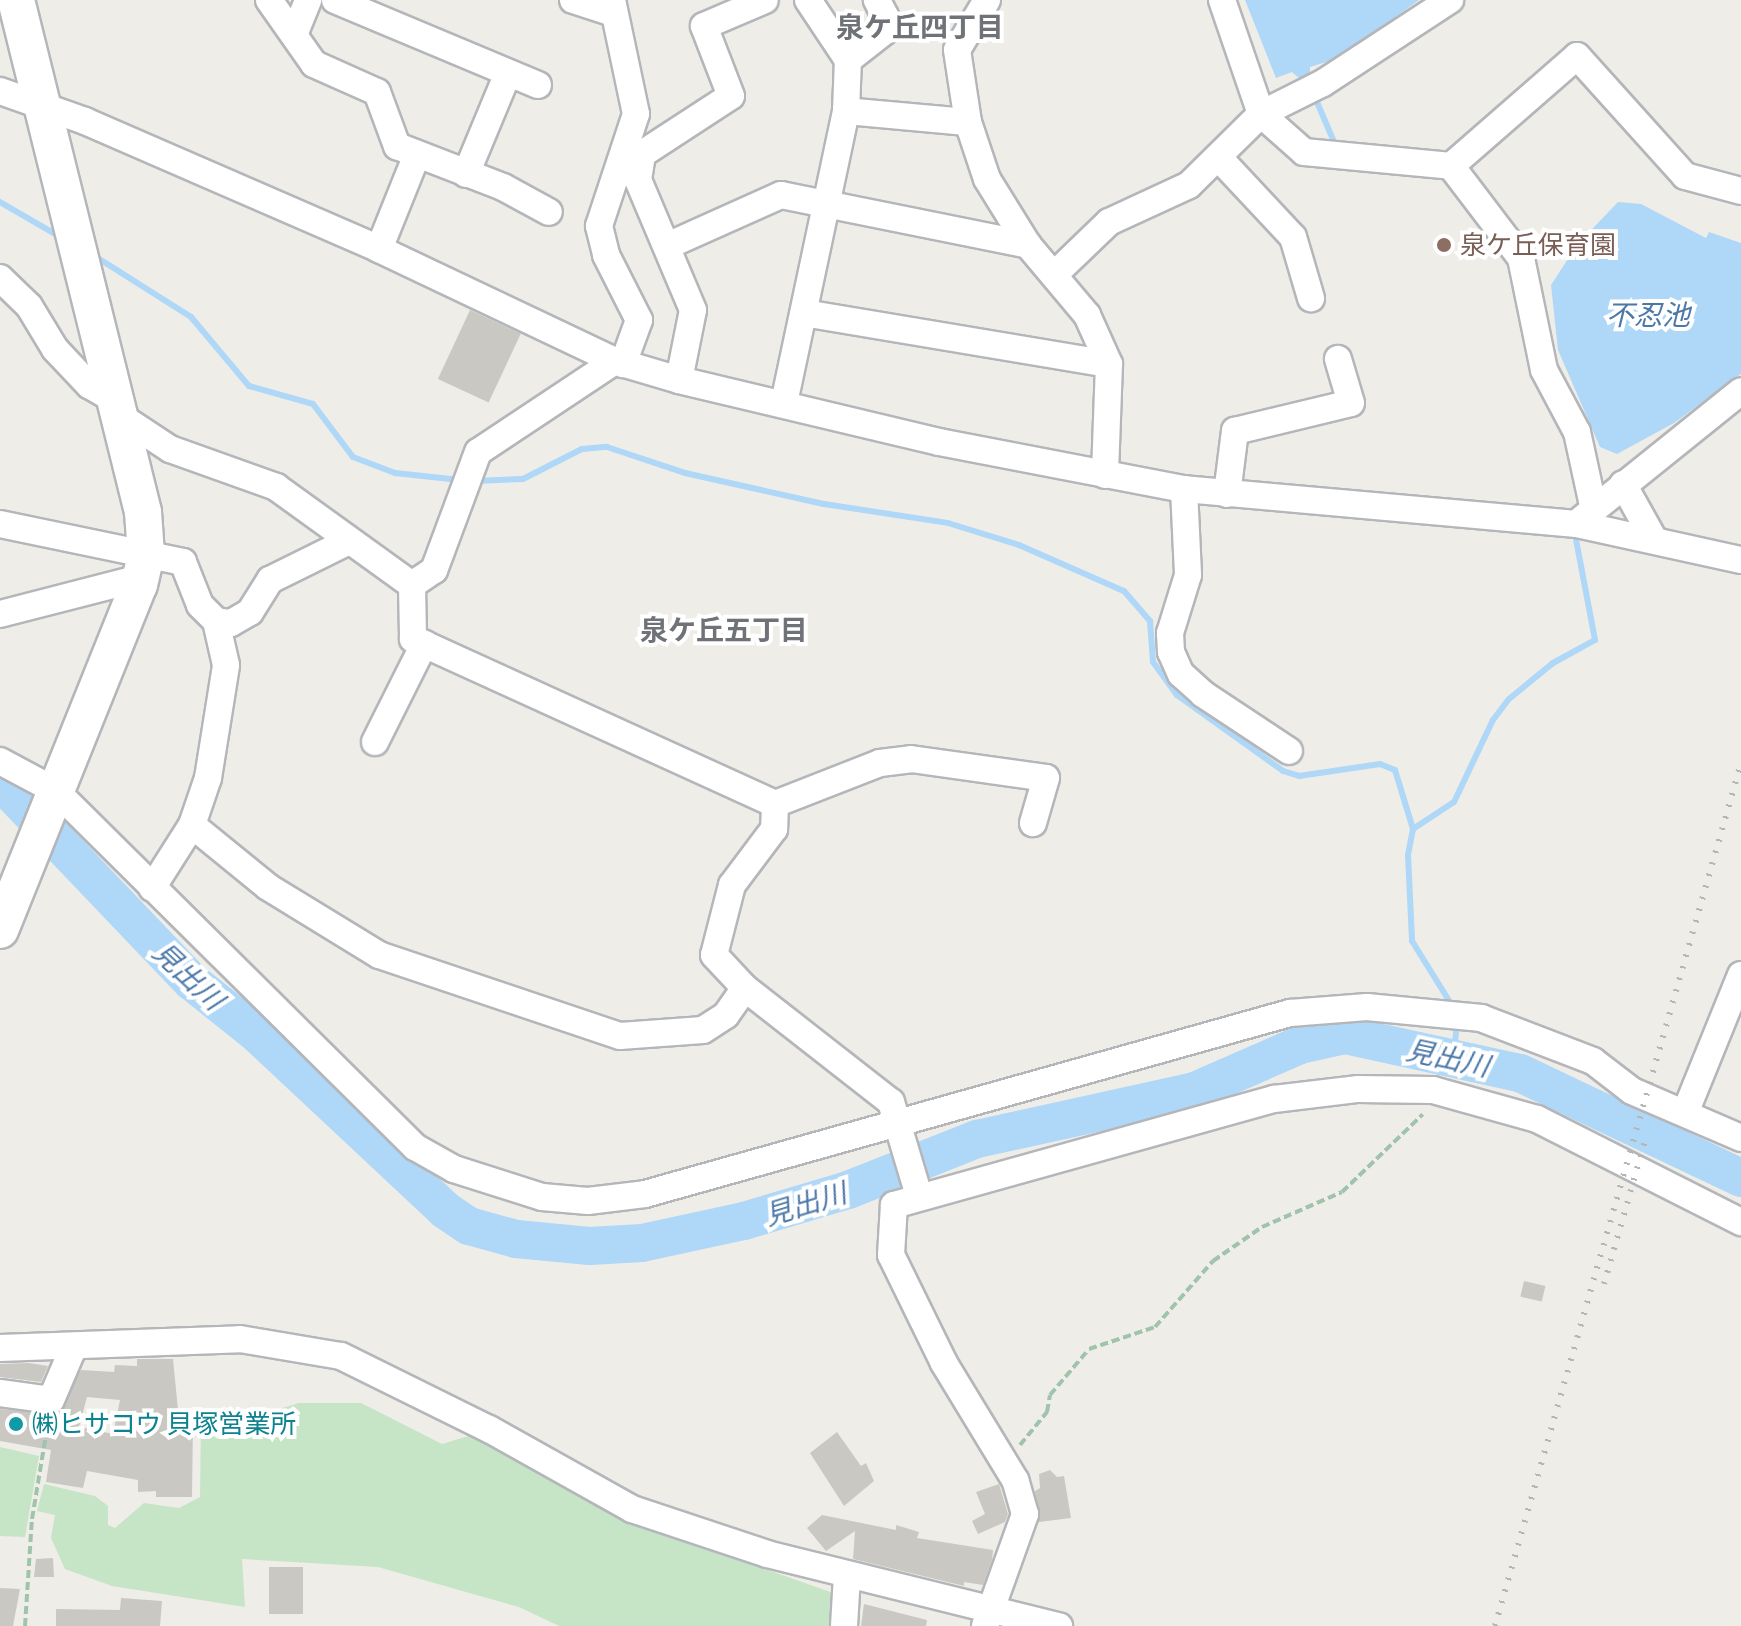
<!DOCTYPE html>
<html>
<head>
<meta charset="utf-8">
<style>
	body { margin:0 }
	#map { position:relative; width:1741px; height:1626px; overflow:hidden; background:#efede7; font-family:Manrope,"Noto Sans JP",sans-serif }
	div>[style] { position:absolute }
	[style*='--x'] { left:calc(var(--x)*1px); top:calc(var(--y)*1px); width:calc(var(--w)*1px); rotate:calc(var(--a)*1deg) }
	.green>* { inset:0; background:#c6e4c6 }
	.water>* { inset:0; background:#afd7f7 }
	.stream>* { height:6px; margin:-3px; padding:0 3px; transform-origin:3px; border-radius:3px; background:#afd7f7 }
	.river>* { height:38px; margin:-19px; padding:0 19px; transform-origin:19px; border-radius:19px; background:#afd7f7 }
	.building>* { inset:0; background:#cac8c3; transform-origin:0 0 }
	.path>* { height:4px; margin-top:-2px; transform-origin:0; background:repeating-linear-gradient(90deg,#9fc4ab 0 8px,transparent 0 12px) }
	.roads { filter:drop-shadow(2px 0 #b4b6ba) drop-shadow(-2px 0 #b4b6ba) drop-shadow(0 2px #b4b6ba) drop-shadow(0 -2px #b4b6ba) }
	.street>* { height:26px; margin:-13px; padding:0 13px; transform-origin:13px; border-radius:13px; background:#fff }
	.secondary>* { height:36px; margin:-18px; padding:0 18px; transform-origin:18px; border-radius:18px; background:#fff }
	.rail>* { height:6px; margin-top:-3px; transform-origin:0; background:repeating-linear-gradient(90deg,#b4b5b5 0 2px,transparent 0 12px) }
	.dots>* { width:22px; height:22px; translate:-50% -50%; box-sizing:border-box; border:4px solid #fff; border-radius:50% }
	span { translate:-50% -50%; white-space:nowrap; text-align:center; line-height:1.15; -webkit-text-stroke:8px #fff; paint-order:stroke }
	.education-label { font-size:26px; color:#785e54 }
	.left { translate:0 -50%; text-align:left }
	.culture-label { font-size:26px; color:#0d838f }
	.neighbourhood-label { font-size:28px; color:#6f7377; font-weight:700 }
	.water-label { font-size:28px; color:#4c78a8; font-style:italic }
</style>
</head>
<body>
<div id="map">
	<div class="green">
		<div style="clip-path:polygon(299px 1403px,361px 1403px,442px 1444px,475px 1434px,623px 1519px,839px 1595px,834px 1626px,559px 1626px,519px 1607px,378px 1567px,242px 1559px,245px 1607px,112px 1586px,65px 1569px,51px 1538px,55px 1515px,37px 1511px,44px 1484px,95px 1496px,108px 1506px,108px 1525px,115px 1528px,144px 1503px,179px 1508px,200px 1497px,201px 1418px,249px 1418px)"></div>
		<div style="clip-path:polygon(0 1447px,39px 1456px,25px 1537px,0 1536px)"></div>
	</div>
	<div class="water">
		<div style="clip-path:polygon(1245px 0,1419px 0,1339px 58px,1310px 67px,1310px 74px,1301px 80px,1292px 72px,1276px 78px)"></div>
		<div style="clip-path:polygon(1618px 202px,1641px 204px,1706px 238px,1709px 232px,1741px 243px,1741px 374px,1674px 423px,1617px 454px,1600px 447px,1558px 350px,1551px 285px,1577px 245px)"></div>
	</div>
	<div class="stream">
		<div style="--x:1314;--y:95;--w:51;--a:66.9"></div>
		<div style="--x:0;--y:202;--w:72;--a:30.1"></div>
		<div style="--x:93;--y:255;--w:116;--a:32.3"></div>
		<div style="--x:191;--y:317;--w:90;--a:50"></div>
		<div style="--x:249;--y:386;--w:66;--a:15.7"></div>
		<div style="--x:313;--y:404;--w:66;--a:53"></div>
		<div style="--x:353;--y:457;--w:45;--a:20.9"></div>
		<div style="--x:395;--y:473;--w:65;--a:6.1"></div>
		<div style="--x:475;--y:481;--w:48;--a:-2.4"></div>
		<div style="--x:523;--y:479;--w:66;--a:-27"></div>
		<div style="--x:582;--y:449;--w:25;--a:-5"></div>
		<div style="--x:607;--y:447;--w:82;--a:18.4"></div>
		<div style="--x:685;--y:473;--w:142;--a:12.6"></div>
		<div style="--x:824;--y:504;--w:125;--a:8.7"></div>
		<div style="--x:948;--y:523;--w:74;--a:17.2"></div>
		<div style="--x:1019;--y:545;--w:115;--a:23.7"></div>
		<div style="--x:1124;--y:591;--w:40;--a:49"></div>
		<div style="--x:1150;--y:621;--w:41;--a:85.8"></div>
		<div style="--x:1153;--y:662;--w:41;--a:54"></div>
		<div style="--x:1177;--y:695;--w:130;--a:35.6"></div>
		<div style="--x:1283;--y:771;--w:17;--a:17"></div>
		<div style="--x:1299;--y:776;--w:82;--a:-8.4"></div>
		<div style="--x:1380;--y:764;--w:16;--a:22"></div>
		<div style="--x:1395;--y:770;--w:62;--a:73"></div>
		<div style="--x:1413;--y:829;--w:26;--a:101"></div>
		<div style="--x:1408;--y:855;--w:86;--a:87.3"></div>
		<div style="--x:1412;--y:941;--w:78;--a:58.2"></div>
		<div style="--x:1413;--y:829;--w:49;--a:-33.4"></div>
		<div style="--x:1454;--y:802;--w:91;--a:-64.6"></div>
		<div style="--x:1493;--y:720;--w:26;--a:-53"></div>
		<div style="--x:1509;--y:699;--w:57;--a:-39.3"></div>
		<div style="--x:1553;--y:663;--w:48;--a:-28.7"></div>
		<div style="--x:1595;--y:640;--w:103;--a:-100.7"></div>
		<div style="--x:1454;--y:1055;--w:34;--a:-85"></div>
	</div>
	<div class="river">
		<div style="--x:0;--y:781;--w:277;--a:46.3"></div>
		<div style="--x:191;--y:981;--w:82;--a:38.6"></div>
		<div style="--x:255;--y:1032;--w:260;--a:43.1"></div>
		<div style="--x:445;--y:1210;--w:29;--a:34"></div>
		<div style="--x:469;--y:1226;--w:49;--a:15.5"></div>
		<div style="--x:516;--y:1239;--w:74;--a:5.4"></div>
		<div style="--x:590;--y:1246;--w:52;--a:-3.3"></div>
		<div style="--x:642;--y:1243;--w:104;--a:-12.2"></div>
		<div style="--x:744;--y:1221;--w:109;--a:-16.6"></div>
		<div style="--x:848;--y:1190;--w:139;--a:-21.6"></div>
		<div style="--x:977;--y:1139;--w:223;--a:-12.4"></div>
		<div style="--x:1195;--y:1091;--w:115;--a:-23.7"></div>
		<div style="--x:1300;--y:1045;--w:46;--a:-12.5"></div>
		<div style="--x:1345;--y:1035;--w:179;--a:12.3"></div>
		<div style="--x:1520;--y:1073;--w:245;--a:25.4"></div>
	</div>
	<div class="building">
		<div style="left:470px;top:310px;width:56px;height:76px;rotate:25deg"></div>
		<div style="left:1524px;top:1281px;width:22px;height:16px;rotate:13deg"></div>
		<div style="clip-path:polygon(evenodd,137px 1359px,173px 1359px,179px 1420px,193px 1421px,192px 1497px,156px 1497px,156px 1491px,138px 1492px,138px 1480px,87px 1471px,83px 1488px,46px 1482px,51px 1450px,0 1441px,0 1409px,58px 1414px,81px 1370px,114px 1372px,115px 1365px,137px 1366px,137px 1359px,87px 1397px,120px 1400px,113px 1434px,79px 1427px,87px 1397px)"></div>
		<div style="clip-path:polygon(29px 1363px,48px 1366px,41px 1382px,0 1377px,0 1364px)"></div>
		<div style="clip-path:polygon(837px 1432px,861px 1466px,866px 1463px,874px 1481px,844px 1506px,810px 1453px)"></div>
		<div style="clip-path:polygon(1050px 1470px,1057px 1477px,1064px 1476px,1071px 1518px,1039px 1522px,1035px 1491px,1040px 1488px,1039px 1474px)"></div>
		<div style="clip-path:polygon(999px 1484px,1008px 1514px,1005px 1522px,978px 1534px,972px 1521px,985px 1514px,976px 1492px)"></div>
		<div style="clip-path:polygon(822px 1515px,896px 1530px,896px 1525px,919px 1532px,917px 1538px,993px 1550px,992px 1560px,983px 1585px,964px 1582px,964px 1586px,853px 1559px,855px 1531px,826px 1551px,807px 1528px)"></div>
		<div style="clip-path:polygon(53px 1558px,54px 1577px,34px 1577px,36px 1559px)"></div>
		<div style="left:269px;top:1567px;width:34px;height:47px"></div>
		<div style="clip-path:polygon(0 1588px,20px 1589px,13px 1626px,0 1626px)"></div>
		<div style="clip-path:polygon(121px 1598px,162px 1601px,160px 1626px,56px 1626px,56px 1609px,120px 1610px)"></div>
		<div style="clip-path:polygon(864px 1604px,927px 1620px,926px 1626px,861px 1626px)"></div>
	</div>
	<div class="path">
		<div style="--x:1020;--y:1445;--w:43;--a:-50.7"></div>
		<div style="--x:1047;--y:1412;--w:17;--a:-80"></div>
		<div style="--x:1050;--y:1395;--w:60;--a:-49.7"></div>
		<div style="--x:1089;--y:1349;--w:70;--a:-18.4"></div>
		<div style="--x:1155;--y:1327;--w:88;--a:-48.7"></div>
		<div style="--x:1213;--y:1261;--w:60;--a:-34.8"></div>
		<div style="--x:1262;--y:1227;--w:87;--a:-23.6"></div>
		<div style="--x:1342;--y:1192;--w:112;--a:-43.9"></div>
		<div style="--x:25;--y:1626;--w:107;--a:-86.3"></div>
		<div style="--x:32;--y:1519;--w:98;--a:-80.6"></div>
	</div>
	<div class="roads">
		<div class="street">
			<div style="--x:269;--y:0;--w:78;--a:54.9"></div>
			<div style="--x:314;--y:64;--w:69;--a:24"></div>
			<div style="--x:377;--y:92;--w:58;--a:69.7"></div>
			<div style="--x:397;--y:146;--w:114;--a:21.1"></div>
			<div style="--x:503;--y:187;--w:52;--a:28.5"></div>
			<div style="--x:335;--y:0;--w:220;--a:22.7"></div>
			<div style="--x:573;--y:0;--w:42;--a:18"></div>
			<div style="--x:612;--y:0;--w:116;--a:78.1"></div>
			<div style="--x:636;--y:114;--w:118;--a:108.3"></div>
			<div style="--x:599;--y:226;--w:30;--a:76"></div>
			<div style="--x:606;--y:255;--w:73;--a:63.1"></div>
			<div style="--x:639;--y:320;--w:47;--a:110"></div>
			<div style="--x:987;--y:0;--w:58;--a:121"></div>
			<div style="--x:957;--y:50;--w:73;--a:81.3"></div>
			<div style="--x:968;--y:122;--w:60;--a:71.6"></div>
			<div style="--x:987;--y:179;--w:78;--a:58.2"></div>
			<div style="--x:1028;--y:245;--w:92;--a:49.9"></div>
			<div style="--x:1087;--y:315;--w:54;--a:65.8"></div>
			<div style="--x:1109;--y:364;--w:111;--a:92.1"></div>
			<div style="--x:1222;--y:0;--w:120;--a:71.1"></div>
			<div style="--x:1261;--y:114;--w:57;--a:41.5"></div>
			<div style="--x:1304;--y:152;--w:148;--a:5.4"></div>
			<div style="--x:1451;--y:166;--w:116;--a:52.7"></div>
			<div style="--x:1521;--y:258;--w:114;--a:78.4"></div>
			<div style="--x:1544;--y:370;--w:70;--a:62"></div>
			<div style="--x:1577;--y:432;--w:80;--a:77.7"></div>
			<div style="--x:294;--y:35;--w:38;--a:-68"></div>
			<div style="--x:848;--y:60;--w:47;--a:-38.1"></div>
			<div style="--x:885;--y:31;--w:15;--a:-90"></div>
			<div style="--x:885;--y:16;--w:18;--a:-117"></div>
			<div style="--x:0;--y:91;--w:90;--a:19.4"></div>
			<div style="--x:85;--y:121;--w:321;--a:23.5"></div>
			<div style="--x:379;--y:249;--w:261;--a:25.4"></div>
			<div style="--x:615;--y:361;--w:67;--a:16.5"></div>
			<div style="--x:679;--y:380;--w:267;--a:13.4"></div>
			<div style="--x:939;--y:442;--w:249;--a:10.9"></div>
			<div style="--x:1184;--y:489;--w:395;--a:5.1"></div>
			<div style="--x:1577;--y:524;--w:168;--a:12.4"></div>
			<div style="--x:846;--y:111;--w:122;--a:5.2"></div>
			<div style="--x:1219;--y:158;--w:108;--a:46.9"></div>
			<div style="--x:1293;--y:237;--w:64;--a:73.6"></div>
			<div style="--x:1451;--y:166;--w:167;--a:-41.1"></div>
			<div style="--x:1577;--y:56;--w:161;--a:48"></div>
			<div style="--x:1685;--y:176;--w:58;--a:15"></div>
			<div style="--x:466;--y:174;--w:109;--a:-67.4"></div>
			<div style="--x:667;--y:246;--w:125;--a:-24.1"></div>
			<div style="--x:781;--y:195;--w:252;--a:11.4"></div>
			<div style="--x:379;--y:249;--w:99;--a:-68.1"></div>
			<div style="--x:1056;--y:273;--w:74;--a:-43.9"></div>
			<div style="--x:1109;--y:222;--w:88;--a:-24.8"></div>
			<div style="--x:1189;--y:185;--w:101;--a:-44.6"></div>
			<div style="--x:1261;--y:114;--w:69;--a:-26.6"></div>
			<div style="--x:1323;--y:83;--w:152;--a:-33.2"></div>
			<div style="--x:0;--y:278;--w:40;--a:44"></div>
			<div style="--x:29;--y:306;--w:50;--a:58.8"></div>
			<div style="--x:55;--y:349;--w:50;--a:46.6"></div>
			<div style="--x:89;--y:385;--w:28;--a:30"></div>
			<div style="--x:804;--y:313;--w:309;--a:9.5"></div>
			<div style="--x:615;--y:361;--w:164;--a:146.4"></div>
			<div style="--x:478;--y:452;--w:126;--a:110.4"></div>
			<div style="--x:434;--y:570;--w:27;--a:146"></div>
			<div style="--x:412;--y:585;--w:54;--a:88.9"></div>
			<div style="--x:413;--y:639;--w:398;--a:24.5"></div>
			<div style="--x:775;--y:804;--w:113;--a:-21.3"></div>
			<div style="--x:880;--y:763;--w:31;--a:-7"></div>
			<div style="--x:911;--y:759;--w:136;--a:8"></div>
			<div style="--x:1046;--y:778;--w:47;--a:106.1"></div>
			<div style="--x:679;--y:380;--w:71;--a:-78.7"></div>
			<div style="--x:693;--y:310;--w:141;--a:-112.9"></div>
			<div style="--x:638;--y:180;--w:26;--a:-81"></div>
			<div style="--x:642;--y:154;--w:106;--a:-33.1"></div>
			<div style="--x:731;--y:96;--w:75;--a:-111.1"></div>
			<div style="--x:704;--y:26;--w:66;--a:-23.1"></div>
			<div style="--x:784;--y:403;--w:299;--a:-78"></div>
			<div style="--x:846;--y:111;--w:51;--a:-87.8"></div>
			<div style="--x:848;--y:60;--w:72;--a:-123.7"></div>
			<div style="--x:117;--y:414;--w:64;--a:33.4"></div>
			<div style="--x:170;--y:449;--w:113;--a:19.7"></div>
			<div style="--x:276;--y:487;--w:168;--a:35.8"></div>
			<div style="--x:1623;--y:484;--w:62;--a:60.9"></div>
			<div style="--x:1184;--y:489;--w:86;--a:87.3"></div>
			<div style="--x:1188;--y:575;--w:61;--a:107.2"></div>
			<div style="--x:1170;--y:633;--w:19;--a:87"></div>
			<div style="--x:1171;--y:652;--w:24;--a:66"></div>
			<div style="--x:1181;--y:674;--w:30;--a:42"></div>
			<div style="--x:1203;--y:694;--w:103;--a:33.5"></div>
			<div style="--x:1227;--y:494;--w:64;--a:-82.8"></div>
			<div style="--x:1235;--y:431;--w:119;--a:-13.6"></div>
			<div style="--x:1351;--y:403;--w:46;--a:-106.5"></div>
			<div style="--x:1582;--y:519;--w:204;--a:-38.8"></div>
			<div style="--x:0;--y:524;--w:187;--a:11.7"></div>
			<div style="--x:183;--y:562;--w:46;--a:68.4"></div>
			<div style="--x:200;--y:605;--w:23;--a:45"></div>
			<div style="--x:216;--y:621;--w:15;--a:8"></div>
			<div style="--x:231;--y:623;--w:22;--a:-30"></div>
			<div style="--x:250;--y:612;--w:38;--a:-58"></div>
			<div style="--x:270;--y:580;--w:88;--a:-26.3"></div>
			<div style="--x:0;--y:614;--w:145;--a:-14.4"></div>
			<div style="--x:375;--y:742;--w:110;--a:-63.4"></div>
			<div style="--x:0;--y:761;--w:64;--a:28.2"></div>
			<div style="--x:56;--y:791;--w:506;--a:44.76"></div>
			<div style="--x:415;--y:1147;--w:45;--a:29.4"></div>
			<div style="--x:454;--y:1169;--w:92;--a:17.7"></div>
			<div style="--x:542;--y:1197;--w:46;--a:5"></div>
			<div style="--x:588;--y:1201;--w:57;--a:-7"></div>
			<div style="--x:645;--y:1194;--w:670;--a:-15.68"></div>
			<div style="--x:1290;--y:1013;--w:77;--a:-4.5"></div>
			<div style="--x:1367;--y:1007;--w:115;--a:5.5"></div>
			<div style="--x:1481;--y:1018;--w:120;--a:21"></div>
			<div style="--x:1593;--y:1061;--w:49;--a:37.6"></div>
			<div style="--x:1632;--y:1091;--w:119;--a:23.3"></div>
			<div style="--x:775;--y:804;--w:25;--a:92"></div>
			<div style="--x:774;--y:829;--w:70;--a:126.9"></div>
			<div style="--x:732;--y:885;--w:72;--a:104.4"></div>
			<div style="--x:714;--y:955;--w:45;--a:46.8"></div>
			<div style="--x:745;--y:988;--w:185;--a:38"></div>
			<div style="--x:891;--y:1102;--w:98;--a:73.4"></div>
			<div style="--x:192;--y:825;--w:98;--a:39.2"></div>
			<div style="--x:268;--y:887;--w:130;--a:31.5"></div>
			<div style="--x:379;--y:955;--w:254;--a:18.6"></div>
			<div style="--x:620;--y:1036;--w:83;--a:-4.1"></div>
			<div style="--x:703;--y:1030;--w:27;--a:-33"></div>
			<div style="--x:726;--y:1015;--w:33;--a:-55"></div>
			<div style="--x:152;--y:888;--w:75;--a:-57.6"></div>
			<div style="--x:192;--y:825;--w:50;--a:-71.2"></div>
			<div style="--x:208;--y:778;--w:114;--a:-80.9"></div>
			<div style="--x:226;--y:665;--w:45;--a:-102.8"></div>
			<div style="--x:1685;--y:1113;--w:149;--a:-67.9"></div>
			<div style="--x:0;--y:1348;--w:240;--a:-2.1"></div>
			<div style="--x:240;--y:1339;--w:102;--a:9.6"></div>
			<div style="--x:341;--y:1356;--w:165;--a:26.3"></div>
			<div style="--x:489;--y:1429;--w:164;--a:29.2"></div>
			<div style="--x:632;--y:1509;--w:142;--a:18.4"></div>
			<div style="--x:767;--y:1554;--w:301;--a:13.9"></div>
			<div style="--x:0;--y:1393;--w:51;--a:7.8"></div>
			<div style="--x:51;--y:1400;--w:59;--a:-66.9"></div>
			<div style="--x:844;--y:1626;--w:50;--a:-86.6"></div>
			<div style="--x:985;--y:1626;--w:119;--a:-70.3"></div>
			<div style="--x:1025;--y:1514;--w:35;--a:-106"></div>
			<div style="--x:1015;--y:1480;--w:137;--a:-121.3"></div>
			<div style="--x:944;--y:1363;--w:120;--a:-116.1"></div>
			<div style="--x:891;--y:1255;--w:50;--a:-86.6"></div>
			<div style="--x:894;--y:1205;--w:395;--a:-15.6"></div>
			<div style="--x:1274;--y:1099;--w:85;--a:-6.8"></div>
			<div style="--x:1358;--y:1089;--w:75;--a:0.8"></div>
			<div style="--x:1433;--y:1090;--w:108;--a:15.6"></div>
			<div style="--x:1537;--y:1119;--w:229;--a:26.8"></div>
		</div>
		<div class="secondary">
			<div style="--x:0;--y:930;--w:372;--a:-68.1"></div>
			<div style="--x:139;--y:585;--w:32;--a:-77"></div>
			<div style="--x:146;--y:554;--w:42;--a:-94.1"></div>
			<div style="--x:143;--y:512;--w:528;--a:-103.93"></div>
		</div>
	</div>
	<div class="rail">
		<div style="--x:1604;--y:1284;--w:149;--a:-74"></div>
		<div style="--x:1495;--y:1626;--w:897;--a:-74.09"></div>
	</div>
	<div class="dots">
		<div style="left:1444px;top:245px;background:#8d6e63"></div>
		<div style="left:16px;top:1424px;background:#0f9aa8"></div>
	</div>
	<div class="education-label">
		<span class="left" style="left:1460px;top:245px">泉ケ丘保育園</span>
	</div>
	<div class="culture-label">
		<span class="left" style="left:32px;top:1424px">㈱ヒサコウ 貝塚営業所</span>
	</div>
	<div class="neighbourhood-label">
		<span style="left:920px;top:26px">泉ケ丘四丁目</span>
		<span style="left:724px;top:629px">泉ケ丘五丁目</span>
	</div>
	<div class="water-label">
		<span style="left:1648px;top:314px">不忍池</span>
		<span style="left:189px;top:975px;rotate:43deg">見出川</span>
		<span style="left:1448px;top:1057px;rotate:12deg">見出川</span>
		<span style="left:805px;top:1203px;rotate:-17deg">見出川</span>
	</div>
</div>
</body>
</html>
